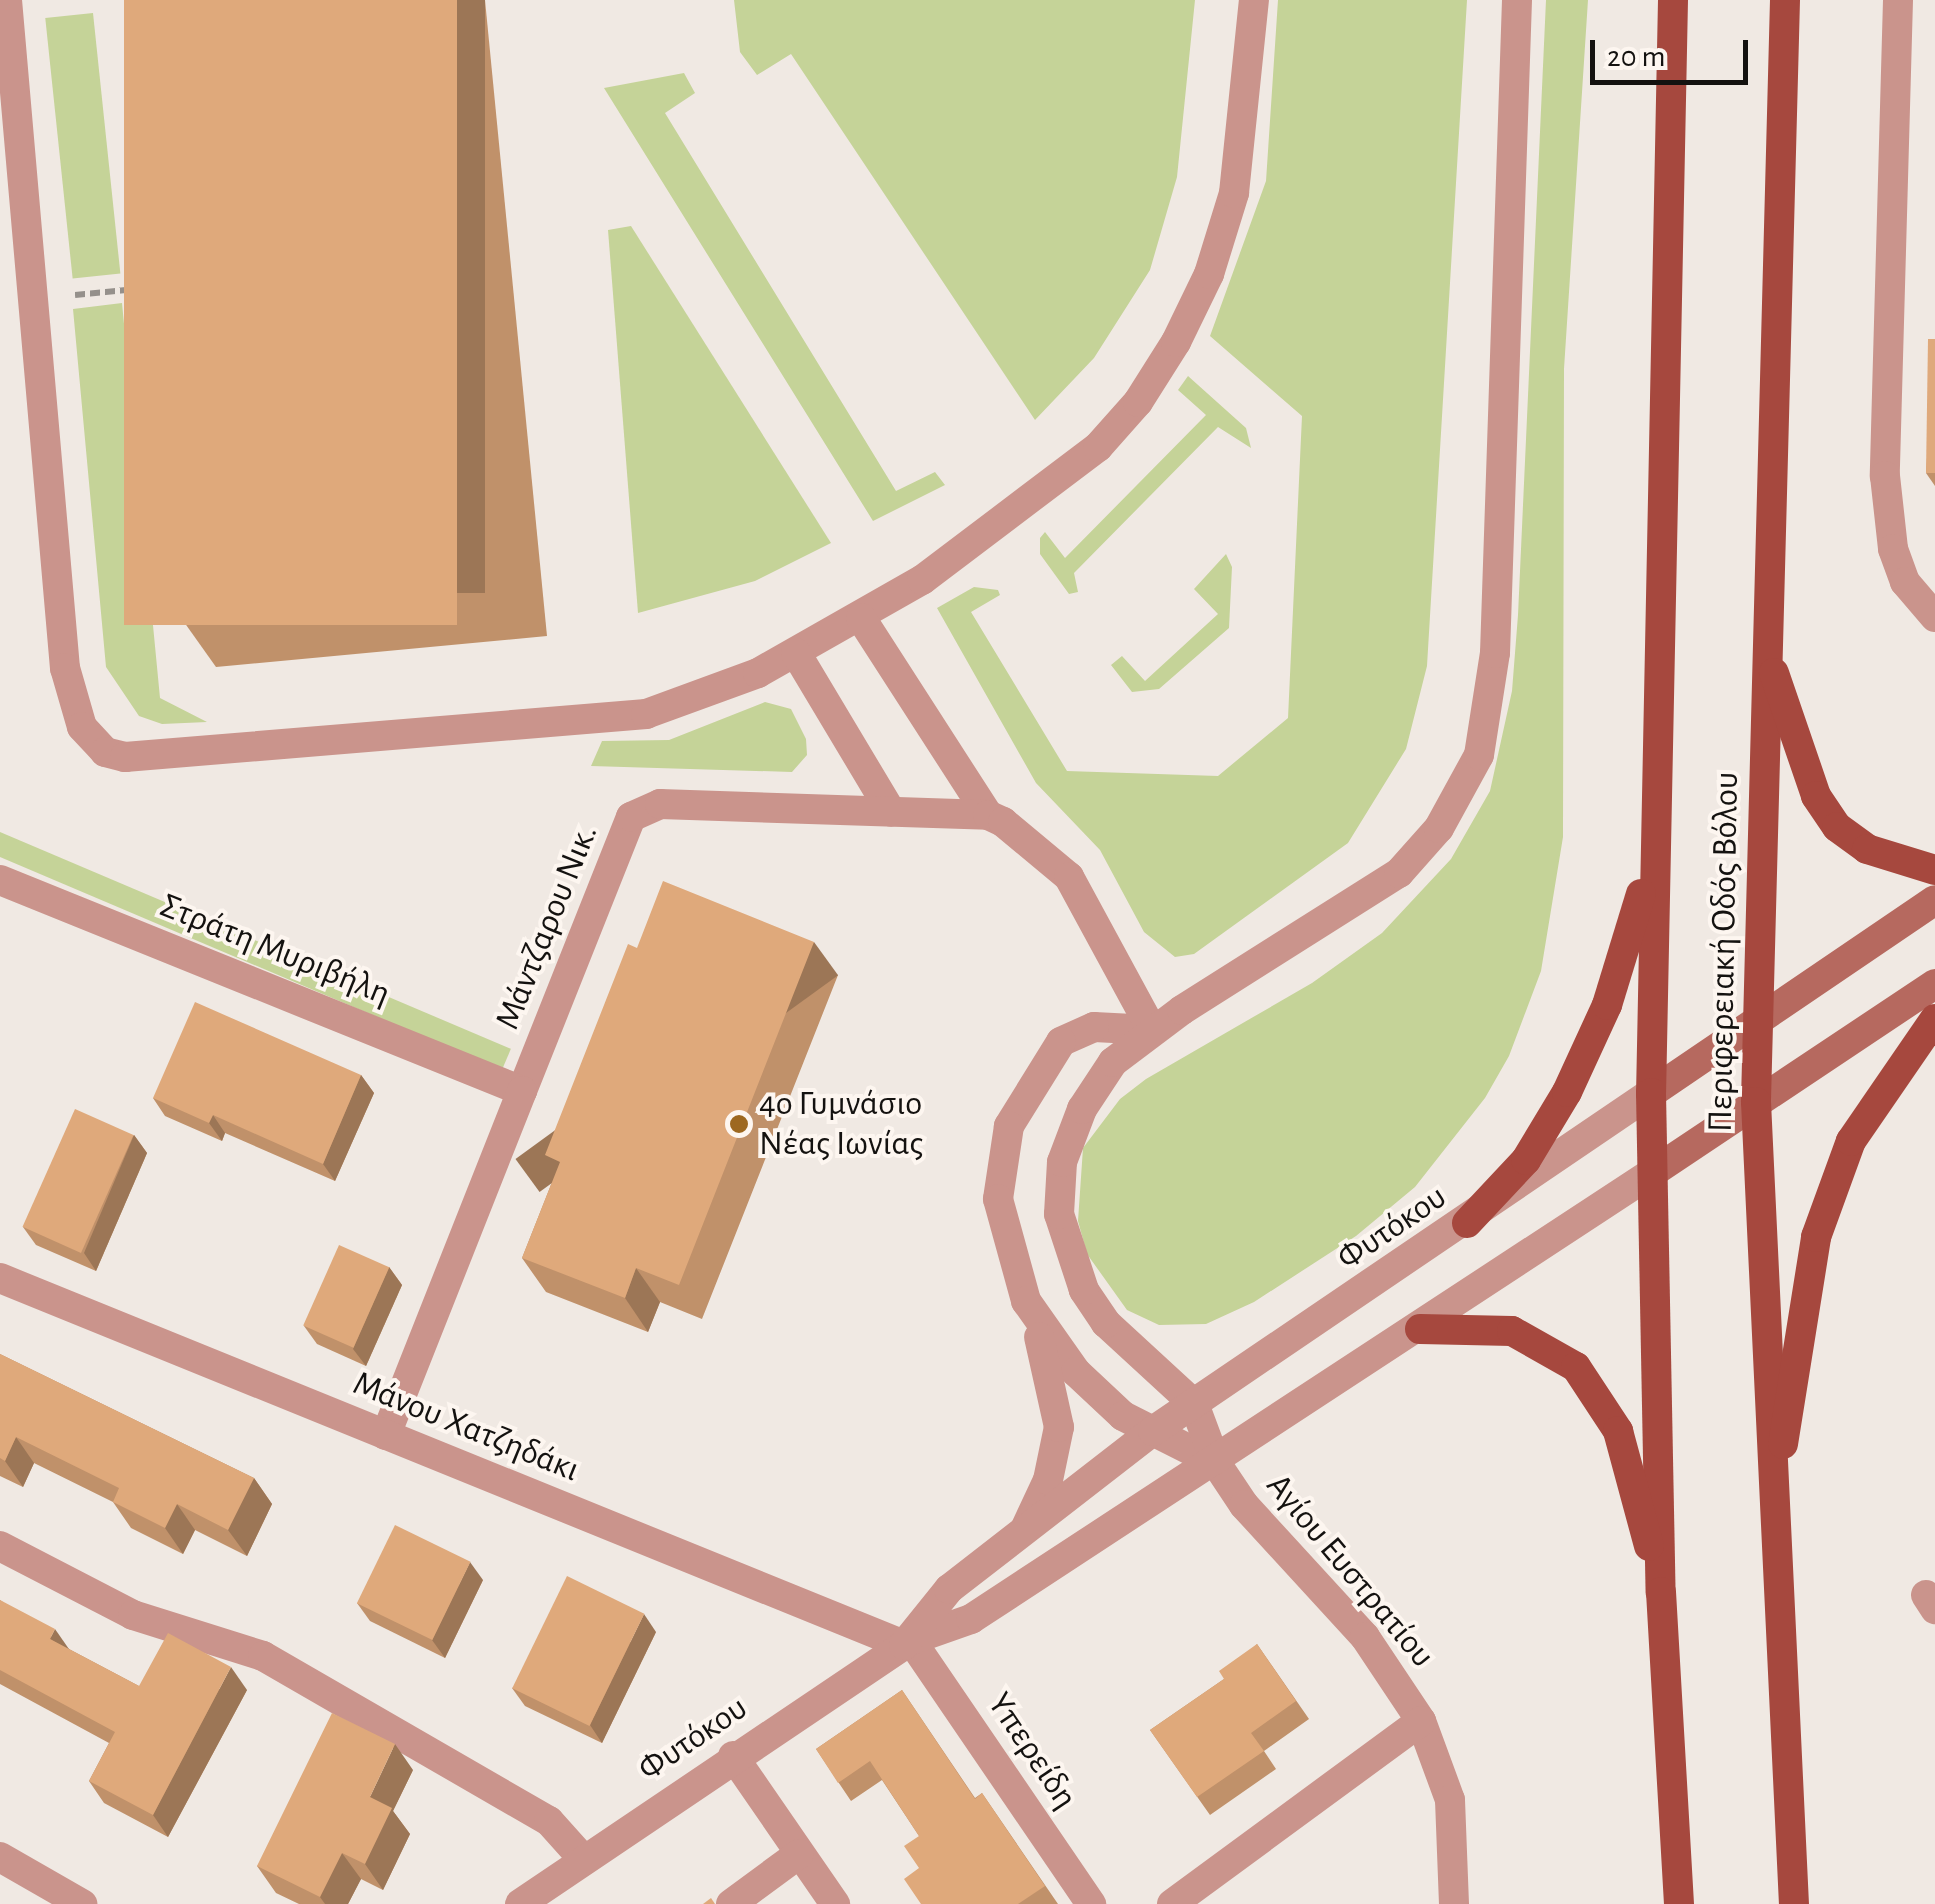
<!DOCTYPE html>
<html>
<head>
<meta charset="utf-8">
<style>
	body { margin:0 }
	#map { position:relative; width:1935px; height:1904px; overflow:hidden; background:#f0e9e3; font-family:"Alegreya Sans",sans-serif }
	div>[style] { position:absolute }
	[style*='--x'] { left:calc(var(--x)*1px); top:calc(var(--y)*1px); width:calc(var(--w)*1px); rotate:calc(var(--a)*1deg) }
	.green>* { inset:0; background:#c5d398; transform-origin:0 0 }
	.path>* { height:6px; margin-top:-3px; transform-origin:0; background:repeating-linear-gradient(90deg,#95908b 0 10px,transparent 0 15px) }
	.service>* { height:30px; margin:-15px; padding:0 15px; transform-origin:15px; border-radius:15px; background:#ca948c }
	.minor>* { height:30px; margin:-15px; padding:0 15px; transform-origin:15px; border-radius:15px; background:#ca948c }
	.tertiary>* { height:30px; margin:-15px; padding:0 15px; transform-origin:15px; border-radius:15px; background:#ca948c }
	.secondary>* { height:30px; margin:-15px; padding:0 15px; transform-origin:15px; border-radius:15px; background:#b6695f }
	.primary>* { height:30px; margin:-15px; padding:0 15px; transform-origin:15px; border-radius:15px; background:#a6483e }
	.wall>* { inset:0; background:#c0916a }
	.shaded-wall>* { inset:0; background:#9c7656; transform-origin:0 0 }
	.building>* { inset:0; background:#dfa97b; transform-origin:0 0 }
	.dots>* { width:28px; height:28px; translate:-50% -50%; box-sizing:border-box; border:5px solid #fdf6f0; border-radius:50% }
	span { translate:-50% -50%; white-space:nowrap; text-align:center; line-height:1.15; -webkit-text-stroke:8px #fdf6f0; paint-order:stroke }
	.street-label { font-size:35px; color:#141210 }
	.poi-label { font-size:35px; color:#141210 }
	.left { translate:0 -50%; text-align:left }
	.scale { position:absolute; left:1590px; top:40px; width:158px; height:45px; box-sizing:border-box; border:5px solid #141210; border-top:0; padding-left:12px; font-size:30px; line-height:35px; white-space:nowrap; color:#141210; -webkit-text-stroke:8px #fdf6f0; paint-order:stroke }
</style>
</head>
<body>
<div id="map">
	<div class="green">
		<div style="clip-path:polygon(734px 0,1195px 0,1177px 177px,1150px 270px,1094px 358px,1035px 420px,791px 54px,757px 75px,740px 52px)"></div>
		<div style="clip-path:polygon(1278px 0,1467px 0,1427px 666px,1406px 749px,1348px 843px,1194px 954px,1175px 957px,1144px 932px,1100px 850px,1036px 783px,937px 608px,974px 587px,998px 590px,1000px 595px,971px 612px,1067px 771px,1218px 776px,1288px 718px,1302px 416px,1210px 336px,1266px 181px)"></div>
		<div style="clip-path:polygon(1546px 0,1588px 0,1564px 369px,1563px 837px,1541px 971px,1509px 1056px,1485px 1098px,1415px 1187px,1356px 1236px,1254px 1302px,1206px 1324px,1159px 1325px,1127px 1310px,1087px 1254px,1078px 1221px,1083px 1148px,1120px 1099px,1146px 1079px,1312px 983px,1382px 933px,1451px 859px,1490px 791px,1512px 691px,1518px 615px)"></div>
		<div style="left:93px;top:13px;width:262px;height:48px;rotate:84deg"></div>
		<div style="clip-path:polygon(684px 73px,695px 93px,665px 113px,896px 491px,935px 472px,945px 485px,873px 521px,604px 88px)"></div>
		<div style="clip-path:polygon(631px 226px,831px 543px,755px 581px,638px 613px,608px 230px)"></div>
		<div style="clip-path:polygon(122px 303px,160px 698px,207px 722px,162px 724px,139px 716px,106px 667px,73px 309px)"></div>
		<div style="clip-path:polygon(1188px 376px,1246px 428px,1251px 448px,1218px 427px,1074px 573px,1078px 592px,1069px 594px,1040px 554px,1040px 538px,1045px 532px,1065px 558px,1206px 415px,1178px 390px)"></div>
		<div style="clip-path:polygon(1226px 554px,1232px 567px,1229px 628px,1159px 689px,1132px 692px,1111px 665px,1122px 656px,1145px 681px,1218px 614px,1194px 589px)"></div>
		<div style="clip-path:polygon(765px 702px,791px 709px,806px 739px,807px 755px,792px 772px,591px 766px,602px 741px,669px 740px)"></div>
		<div style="left:0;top:832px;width:555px;height:23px;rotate:23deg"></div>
	</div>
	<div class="path">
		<div style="--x:75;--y:295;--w:82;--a:-5.6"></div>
	</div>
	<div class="service">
		<div style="--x:7;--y:0;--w:671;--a:85.04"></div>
		<div style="--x:65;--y:668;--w:61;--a:73.9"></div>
		<div style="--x:82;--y:727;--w:34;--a:47"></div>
		<div style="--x:105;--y:752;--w:21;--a:14"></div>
		<div style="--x:125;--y:757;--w:523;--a:-4.72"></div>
		<div style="--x:646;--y:714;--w:119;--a:-20.1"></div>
		<div style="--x:758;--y:673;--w:189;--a:-29.6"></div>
		<div style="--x:922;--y:580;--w:221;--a:-37.1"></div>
		<div style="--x:1098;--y:447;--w:60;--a:-48.4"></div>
		<div style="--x:1138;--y:402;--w:71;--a:-57.7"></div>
		<div style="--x:1176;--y:342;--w:76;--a:-64.1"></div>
		<div style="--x:1209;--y:274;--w:85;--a:-72.8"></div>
		<div style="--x:1234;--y:193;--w:194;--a:-84.1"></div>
		<div style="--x:861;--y:618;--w:234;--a:57.2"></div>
		<div style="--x:796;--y:653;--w:185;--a:59.1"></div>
		<div style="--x:1152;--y:1030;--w:58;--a:-177"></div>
		<div style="--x:1094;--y:1027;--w:36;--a:156"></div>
		<div style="--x:1061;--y:1042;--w:99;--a:121.8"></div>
		<div style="--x:1009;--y:1126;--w:74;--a:98.6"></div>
		<div style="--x:998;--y:1199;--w:106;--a:74.6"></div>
		<div style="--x:1026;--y:1301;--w:87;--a:54.8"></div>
		<div style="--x:1076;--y:1372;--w:64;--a:43.1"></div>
		<div style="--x:1123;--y:1416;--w:104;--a:26.8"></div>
		<div style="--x:522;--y:1091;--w:295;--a:-68.3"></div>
		<div style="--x:631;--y:817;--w:32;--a:-24"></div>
		<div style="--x:660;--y:804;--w:328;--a:1.9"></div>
		<div style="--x:988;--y:815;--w:17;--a:25"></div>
		<div style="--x:1003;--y:822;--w:86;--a:39.8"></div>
		<div style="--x:1069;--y:877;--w:174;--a:61.5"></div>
		<div style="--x:1216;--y:1463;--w:63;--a:-110.4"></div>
		<div style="--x:1194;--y:1404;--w:120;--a:-137.4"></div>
		<div style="--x:1106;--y:1323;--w:40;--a:-124"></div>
		<div style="--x:1084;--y:1290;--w:80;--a:-108.2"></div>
		<div style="--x:1059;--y:1214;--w:52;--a:-86.7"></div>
		<div style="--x:1062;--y:1162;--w:57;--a:-69.3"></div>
		<div style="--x:1082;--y:1109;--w:56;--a:-56.6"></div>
		<div style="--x:1113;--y:1062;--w:86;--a:-37"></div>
		<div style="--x:1182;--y:1010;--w:257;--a:-32.3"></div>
		<div style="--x:1399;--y:873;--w:60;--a:-48.4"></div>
		<div style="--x:1439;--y:828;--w:83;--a:-61.3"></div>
		<div style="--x:1479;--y:755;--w:103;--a:-81.1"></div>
		<div style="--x:1495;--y:653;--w:653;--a:-88.07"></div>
		<div style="--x:1026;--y:1527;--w:52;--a:-64.9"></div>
		<div style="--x:1048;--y:1480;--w:54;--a:-78.3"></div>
		<div style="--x:1059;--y:1427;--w:92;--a:-102.5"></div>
		<div style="--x:733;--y:1756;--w:180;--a:55.4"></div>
		<div style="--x:731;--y:1904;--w:84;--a:-36.3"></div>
	</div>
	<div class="minor">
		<div style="--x:1898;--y:0;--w:476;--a:91.6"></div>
		<div style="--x:1885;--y:476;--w:73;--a:83.7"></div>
		<div style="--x:1893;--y:549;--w:35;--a:70"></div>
		<div style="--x:1905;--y:582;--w:46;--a:49.4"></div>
		<div style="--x:0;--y:880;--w:563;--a:22.01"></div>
		<div style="--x:522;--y:1091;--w:370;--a:111.6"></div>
		<div style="--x:0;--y:1278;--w:976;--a:22.1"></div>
		<div style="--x:1216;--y:1463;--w:50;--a:56.3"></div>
		<div style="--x:1244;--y:1505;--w:179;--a:47.5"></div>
		<div style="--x:1365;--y:1637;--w:101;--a:56.3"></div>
		<div style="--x:1421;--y:1721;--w:84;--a:69.8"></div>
		<div style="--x:1450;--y:1800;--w:104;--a:87.8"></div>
		<div style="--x:0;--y:1546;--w:150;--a:27.4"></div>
		<div style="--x:133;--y:1615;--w:136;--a:17.5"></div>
		<div style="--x:263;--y:1656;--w:330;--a:30"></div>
		<div style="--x:549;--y:1821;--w:52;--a:48.1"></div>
		<div style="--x:1926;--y:1595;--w:17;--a:57"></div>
		<div style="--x:911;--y:1640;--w:320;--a:55.7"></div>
		<div style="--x:0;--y:1857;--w:95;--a:29.8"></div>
		<div style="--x:1172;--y:1904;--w:309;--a:-36.3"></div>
	</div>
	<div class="tertiary">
		<div style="--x:911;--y:1640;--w:64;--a:-19.3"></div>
		<div style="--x:971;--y:1619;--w:815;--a:-33.24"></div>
		<div style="--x:520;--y:1904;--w:463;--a:-34"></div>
		<div style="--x:904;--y:1645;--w:72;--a:-51.2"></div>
		<div style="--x:949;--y:1589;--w:258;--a:-37.8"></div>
		<div style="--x:1153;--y:1431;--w:602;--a:-34.17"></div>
	</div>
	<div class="secondary">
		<div style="--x:1651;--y:1093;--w:343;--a:-34.2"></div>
		<div style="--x:1653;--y:1172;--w:339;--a:-33.7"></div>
	</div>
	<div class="primary">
		<div style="--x:1673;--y:0;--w:1093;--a:91.15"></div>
		<div style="--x:1651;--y:1093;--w:499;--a:88.9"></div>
		<div style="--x:1661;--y:1592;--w:313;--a:86.7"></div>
		<div style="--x:1785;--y:0;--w:1102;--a:91.51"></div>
		<div style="--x:1756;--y:1102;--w:803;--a:87.29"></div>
		<div style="--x:1774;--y:673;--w:130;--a:71.1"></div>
		<div style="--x:1816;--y:796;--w:37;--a:56"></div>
		<div style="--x:1837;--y:827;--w:37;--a:36"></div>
		<div style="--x:1867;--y:849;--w:71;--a:17.2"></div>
		<div style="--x:1467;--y:1223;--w:86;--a:-46.9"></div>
		<div style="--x:1526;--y:1160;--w:79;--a:-58.9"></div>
		<div style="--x:1567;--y:1092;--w:96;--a:-65.3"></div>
		<div style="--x:1607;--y:1005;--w:116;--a:-73"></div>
		<div style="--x:1420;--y:1329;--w:92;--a:1.2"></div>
		<div style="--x:1512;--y:1331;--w:73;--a:29.4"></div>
		<div style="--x:1576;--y:1367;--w:77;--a:56.7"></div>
		<div style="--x:1618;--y:1431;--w:119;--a:74.9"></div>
		<div style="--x:1783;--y:1444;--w:210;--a:-80.9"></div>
		<div style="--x:1816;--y:1237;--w:102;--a:-70"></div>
		<div style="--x:1851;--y:1141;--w:148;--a:-55.5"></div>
	</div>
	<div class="wall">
		<div style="clip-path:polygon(124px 0,485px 0,547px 636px,216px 667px,184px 622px)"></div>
		<div style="clip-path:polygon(1935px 339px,1935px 486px,1926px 473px)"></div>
		<div style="clip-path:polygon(637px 948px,838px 975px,702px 1319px,660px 1302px,648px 1332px,546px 1292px,522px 1258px,556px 1172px,545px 1155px)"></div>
		<div style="clip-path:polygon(361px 1075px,374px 1093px,335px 1181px,225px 1133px,222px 1141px,165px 1116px,153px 1098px)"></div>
		<div style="clip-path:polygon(134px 1135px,147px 1153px,96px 1271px,36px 1245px,23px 1227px)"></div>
		<div style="clip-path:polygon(389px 1267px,402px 1285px,366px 1366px,317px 1344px,304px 1326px)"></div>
		<div style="clip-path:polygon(0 1354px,254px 1478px,272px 1504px,247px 1556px,195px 1530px,183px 1554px,131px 1528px,113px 1502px,34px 1463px,23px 1487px,0 1476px)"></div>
		<div style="clip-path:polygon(483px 1580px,445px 1658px,370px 1621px,357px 1603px)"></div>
		<div style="clip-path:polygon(0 1600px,69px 1649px,139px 1686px,247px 1690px,168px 1837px,104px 1803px,89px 1781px,109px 1743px,0 1684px)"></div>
		<div style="clip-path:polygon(656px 1632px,602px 1743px,525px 1706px,512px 1688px)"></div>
		<div style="clip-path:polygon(1257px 1644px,1309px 1719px,1264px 1751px,1276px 1769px,1210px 1815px,1150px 1730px,1224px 1679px)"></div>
		<div style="clip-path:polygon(902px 1690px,975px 1798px,982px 1793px,1058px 1904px,921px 1904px,919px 1836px,882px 1780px,851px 1801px,816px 1749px)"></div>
		<div style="clip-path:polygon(413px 1770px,393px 1811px,410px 1834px,383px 1890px,361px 1879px,348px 1904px,299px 1904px,276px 1893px,257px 1866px)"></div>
	</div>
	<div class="shaded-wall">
		<div style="left:457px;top:0;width:28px;height:593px"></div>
		<div style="left:814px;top:942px;width:41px;height:369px;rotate:54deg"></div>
		<div style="clip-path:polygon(361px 1075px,374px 1093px,335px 1181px,323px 1164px)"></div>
		<div style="clip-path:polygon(213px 1115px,225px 1133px,222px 1141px,209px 1123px)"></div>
		<div style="clip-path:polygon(134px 1135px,147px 1153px,96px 1271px,84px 1253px)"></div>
		<div style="clip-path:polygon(389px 1267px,402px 1285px,366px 1366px,353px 1349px)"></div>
		<div style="clip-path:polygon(636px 1268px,660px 1302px,648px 1332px,625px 1298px)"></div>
		<div style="clip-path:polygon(16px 1437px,34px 1463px,23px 1487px,5px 1461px)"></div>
		<div style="clip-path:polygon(254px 1478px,272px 1504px,247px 1556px,228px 1530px)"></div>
		<div style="clip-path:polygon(177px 1504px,195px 1530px,183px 1554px,165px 1528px)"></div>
		<div style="clip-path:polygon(470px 1562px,483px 1580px,445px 1658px,432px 1640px)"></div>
		<div style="clip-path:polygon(644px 1614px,656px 1632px,602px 1743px,590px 1725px)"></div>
		<div style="clip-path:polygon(55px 1629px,71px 1652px,50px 1639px)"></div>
		<div style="clip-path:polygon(231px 1667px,247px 1690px,168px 1837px,153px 1815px)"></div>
		<div style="clip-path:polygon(395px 1744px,413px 1770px,393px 1811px,410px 1834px,383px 1890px,365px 1864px,370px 1797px)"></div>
		<div style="clip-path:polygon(342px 1853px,361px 1879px,348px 1904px,325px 1904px,320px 1897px)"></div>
	</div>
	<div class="building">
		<div style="left:124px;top:0;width:333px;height:625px"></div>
		<div style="clip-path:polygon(1928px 339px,1935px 339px,1935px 473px,1926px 473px)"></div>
		<div style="clip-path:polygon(663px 881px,814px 942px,679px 1285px,636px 1268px,625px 1298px,522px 1258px,560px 1162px,545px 1155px,628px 944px,637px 948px)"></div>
		<div style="clip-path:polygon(195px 1002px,361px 1075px,323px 1164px,213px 1115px,209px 1123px,153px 1098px)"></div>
		<div style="left:75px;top:1109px;width:64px;height:129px;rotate:24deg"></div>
		<div style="left:339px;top:1245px;width:55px;height:88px;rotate:24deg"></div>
		<div style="clip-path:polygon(0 1354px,254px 1478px,228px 1530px,177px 1504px,165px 1528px,113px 1502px,119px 1488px,16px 1437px,5px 1461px,0 1458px)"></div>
		<div style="left:395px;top:1525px;width:84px;height:87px;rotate:26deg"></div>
		<div style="left:567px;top:1576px;width:86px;height:125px;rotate:26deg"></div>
		<div style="clip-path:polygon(0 1600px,55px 1629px,50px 1639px,139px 1686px,168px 1633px,231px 1667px,153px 1815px,89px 1781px,115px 1732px,0 1670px)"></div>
		<div style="clip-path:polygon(1257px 1644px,1296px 1701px,1251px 1733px,1264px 1751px,1197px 1797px,1150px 1730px,1224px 1679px,1219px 1671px)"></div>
		<div style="clip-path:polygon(902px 1690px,975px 1799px,982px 1793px,1045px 1886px,1018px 1904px,921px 1904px,904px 1879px,919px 1868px,904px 1846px,919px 1836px,870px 1761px,838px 1783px,816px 1749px)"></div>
		<div style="clip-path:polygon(332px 1713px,395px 1744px,370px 1797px,392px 1808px,365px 1864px,342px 1853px,320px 1897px,257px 1866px)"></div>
		<div style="clip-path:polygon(711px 1898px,715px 1904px,703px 1904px)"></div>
	</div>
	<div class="dots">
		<div style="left:739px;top:1124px;background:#9d6820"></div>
	</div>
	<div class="street-label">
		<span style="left:547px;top:927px;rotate:-68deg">Μάντζαρου Νικ.</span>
		<span style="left:275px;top:950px;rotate:22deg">Στράτη Μυριβήλη</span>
		<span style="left:1724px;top:952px;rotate:-89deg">Περιφερειακή Οδός Βόλου</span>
		<span style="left:1392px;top:1228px;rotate:-34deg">Φυτόκου</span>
		<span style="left:466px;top:1427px;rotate:22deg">Μάνου Χατζηδάκι</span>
		<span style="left:1350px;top:1571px;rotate:50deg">Αγίου Ευστρατίου</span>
		<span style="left:693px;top:1739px;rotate:-34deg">Φυτόκου</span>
		<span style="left:1032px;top:1751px;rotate:56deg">Υπερείδη</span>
	</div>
	<div class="poi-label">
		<span class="left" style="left:759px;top:1124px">4ο Γυμνάσιο<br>Νέας Ιωνίας</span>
	</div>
	<div class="scale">20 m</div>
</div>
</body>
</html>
